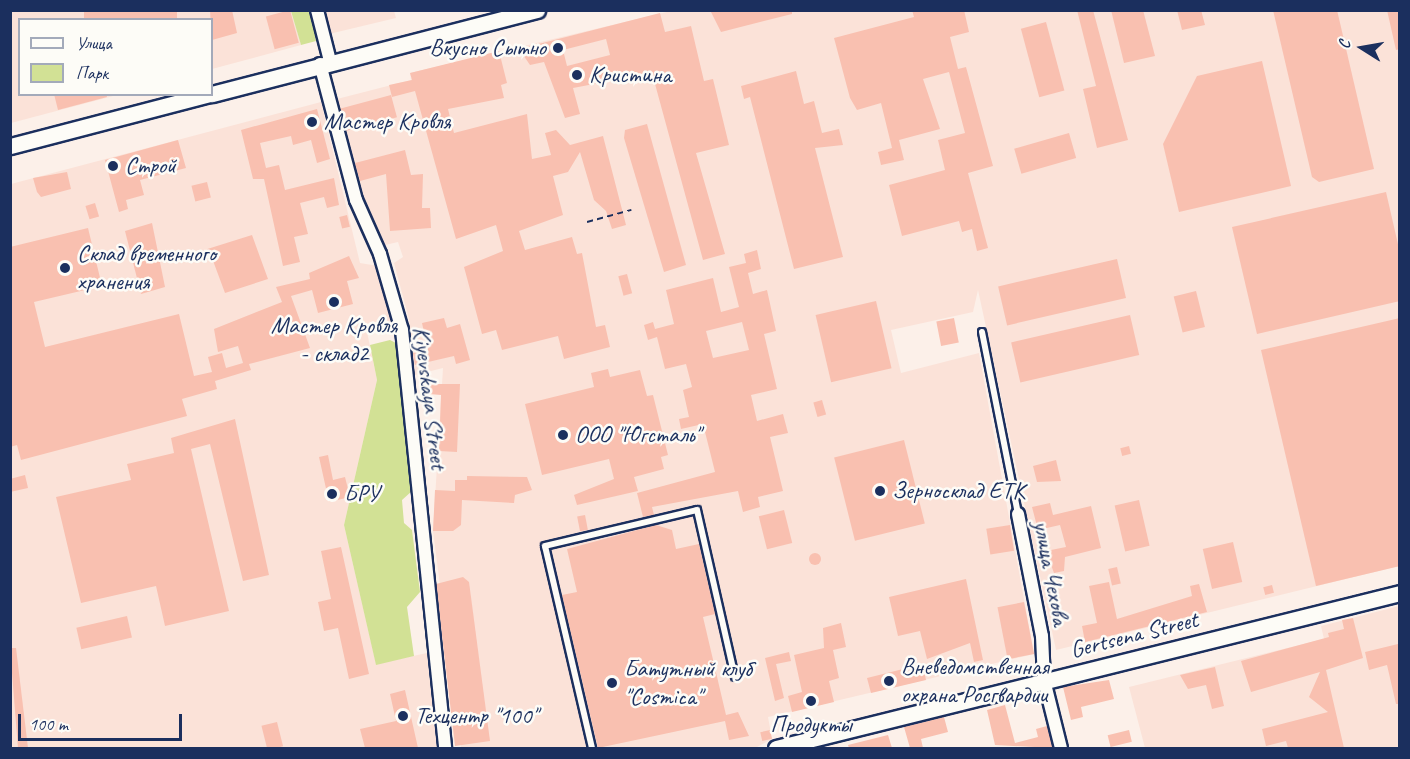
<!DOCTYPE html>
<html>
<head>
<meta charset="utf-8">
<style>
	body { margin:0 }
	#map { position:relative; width:1410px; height:759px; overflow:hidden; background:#fcf0e9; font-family:Caveat,sans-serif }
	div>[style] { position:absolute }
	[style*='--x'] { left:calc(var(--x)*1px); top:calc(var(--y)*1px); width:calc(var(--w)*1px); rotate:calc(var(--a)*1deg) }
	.built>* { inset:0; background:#fbe2d8 }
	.green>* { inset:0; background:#d2e195 }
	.building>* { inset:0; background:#f9c0b0; transform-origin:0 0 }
	.round { border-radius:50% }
	.path>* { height:2px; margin-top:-1px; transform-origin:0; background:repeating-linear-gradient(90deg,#1b2f5e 0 6px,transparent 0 10.5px) }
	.roads { filter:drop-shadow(2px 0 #1b2f5e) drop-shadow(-2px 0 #1b2f5e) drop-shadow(0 2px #1b2f5e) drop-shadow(0 -2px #1b2f5e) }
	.service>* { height:6px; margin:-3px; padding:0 3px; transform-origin:3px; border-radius:3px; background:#fdfcf7 }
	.minor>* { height:12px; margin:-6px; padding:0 6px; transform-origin:6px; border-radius:6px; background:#fdfcf7 }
	.tertiary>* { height:15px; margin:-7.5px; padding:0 7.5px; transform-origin:7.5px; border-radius:7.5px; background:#fdfcf7 }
	.dots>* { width:16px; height:16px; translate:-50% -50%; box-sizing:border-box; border:3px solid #fdfcf7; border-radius:50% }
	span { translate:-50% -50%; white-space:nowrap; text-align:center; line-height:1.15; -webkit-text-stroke:5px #fdfcf7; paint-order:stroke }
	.poi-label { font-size:24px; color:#1b2f5e }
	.right { translate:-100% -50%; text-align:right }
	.left { translate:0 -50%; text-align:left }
	.street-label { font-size:24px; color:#1b2f5e }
	.frame { position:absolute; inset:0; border:12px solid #1b2f5e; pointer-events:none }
	.legend { position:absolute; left:18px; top:18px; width:195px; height:78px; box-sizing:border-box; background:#fdfcf7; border:2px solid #a3aaba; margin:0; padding:8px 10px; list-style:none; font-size:18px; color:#1b2f5e }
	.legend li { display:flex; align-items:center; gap:12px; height:30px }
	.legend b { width:30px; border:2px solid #a3aaba }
	.north { position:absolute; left:1332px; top:18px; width:60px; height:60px; -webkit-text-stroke:4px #fdfcf7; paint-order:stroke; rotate:281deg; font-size:16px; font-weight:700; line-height:24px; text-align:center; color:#1b2f5e }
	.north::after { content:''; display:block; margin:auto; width:21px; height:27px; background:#1b2f5e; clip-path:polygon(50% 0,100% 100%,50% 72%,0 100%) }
	.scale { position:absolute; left:18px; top:714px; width:164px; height:27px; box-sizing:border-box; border:3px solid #1b2f5e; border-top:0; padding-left:8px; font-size:18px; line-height:21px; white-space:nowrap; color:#1b2f5e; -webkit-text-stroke:4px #fdfcf7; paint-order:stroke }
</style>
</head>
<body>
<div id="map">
	<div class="built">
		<div style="clip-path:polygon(11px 11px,291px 11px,301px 45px,212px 69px,212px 20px,20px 20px,20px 94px,117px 95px,11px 123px)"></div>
		<div style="clip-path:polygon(322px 11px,394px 11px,396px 18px,329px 34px)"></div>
		<div style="clip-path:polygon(671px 11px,1399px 11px,1399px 566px,1056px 650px,978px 290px,973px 312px,891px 330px,901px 373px,979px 353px,1034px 654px,768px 717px,772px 739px,755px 748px,461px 748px,433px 531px,443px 368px,415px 375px,409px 319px,394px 263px,403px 257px,398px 242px,385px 245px,368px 213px,337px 99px,411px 80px,410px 73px)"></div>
		<div style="clip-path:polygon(321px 102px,360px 263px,378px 266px,393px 325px,367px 332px,377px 380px,344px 525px,376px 664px,427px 653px,437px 748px,11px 748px,11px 184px)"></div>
		<div style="clip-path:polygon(1399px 606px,1399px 748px,1145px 748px,1129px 687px,1324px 639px,1321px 626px)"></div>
	</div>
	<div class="green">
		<div style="clip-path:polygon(291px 11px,311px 11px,316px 41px,301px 45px)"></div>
		<div style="clip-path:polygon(390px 340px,396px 343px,412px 491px,402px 500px,404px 523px,412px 530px,420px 592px,407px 607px,414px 656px,376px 665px,344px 525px,377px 380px,370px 345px)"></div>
	</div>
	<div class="building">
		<div style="left:84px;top:10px;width:93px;height:10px"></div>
		<div style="clip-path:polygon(210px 10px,232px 10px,237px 33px,212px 40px)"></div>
		<div style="left:290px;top:10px;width:34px;height:25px;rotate:75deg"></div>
		<div style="clip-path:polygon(716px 10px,792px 10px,792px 14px,721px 32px,711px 12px)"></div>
		<div style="clip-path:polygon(912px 10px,964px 10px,969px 32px,950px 37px,958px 69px,966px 67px,993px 166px,968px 173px,988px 248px,977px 251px,972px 229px,962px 232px,959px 221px,902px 236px,889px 185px,945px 170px,938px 140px,965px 133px,949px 72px,923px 79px,940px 129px,899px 140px,904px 160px,881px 165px,878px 152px,892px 148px,881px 103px,857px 110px,850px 98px,834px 38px,914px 17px)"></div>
		<div style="clip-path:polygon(1077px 10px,1093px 10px,1128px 140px,1097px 148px,1083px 89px,1096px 86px)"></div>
		<div style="clip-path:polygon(1111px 10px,1143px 10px,1155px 56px,1124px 63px)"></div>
		<div style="clip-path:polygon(1177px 10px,1201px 10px,1205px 25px,1182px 30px)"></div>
		<div style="clip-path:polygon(1273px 10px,1337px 10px,1374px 169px,1319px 182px,1312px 177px)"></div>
		<div style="clip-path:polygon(1387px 10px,1400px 10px,1400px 49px,1396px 50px)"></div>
		<div style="clip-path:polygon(evenodd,660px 13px,665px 32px,691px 26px,704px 81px,713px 79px,729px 145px,696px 153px,725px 254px,703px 260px,652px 73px,573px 88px,580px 114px,565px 118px,544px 62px,530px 65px,519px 49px,660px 13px,606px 39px,610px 55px,567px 66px,563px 50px,606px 39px)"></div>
		<div style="left:1046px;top:22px;width:71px;height:26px;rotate:75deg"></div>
		<div style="clip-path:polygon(499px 51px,507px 83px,501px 85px,504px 98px,448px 109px,454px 133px,527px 114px,532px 159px,551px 155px,545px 133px,556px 130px,570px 145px,603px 136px,626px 225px,612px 229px,606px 211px,594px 200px,580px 152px,568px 172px,553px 176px,563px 215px,519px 231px,525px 250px,572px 237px,577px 254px,582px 253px,596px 327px,605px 325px,610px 347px,564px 359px,558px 336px,502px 350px,496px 330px,482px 334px,464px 267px,503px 251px,496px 225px,456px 239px,415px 91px,392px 97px,389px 85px,412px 80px,410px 73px)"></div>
		<div style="clip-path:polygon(1262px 61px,1291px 186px,1179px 212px,1163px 144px,1197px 76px)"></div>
		<div style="clip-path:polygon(796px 71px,804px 104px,814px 101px,822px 133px,839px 129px,843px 145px,815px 148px,843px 257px,794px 269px,750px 97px,744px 99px,741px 86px)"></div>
		<div style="clip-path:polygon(54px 94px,106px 94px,107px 97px,58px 110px)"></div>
		<div style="left:391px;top:95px;width:23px;height:53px;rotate:75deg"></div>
		<div style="clip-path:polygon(317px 109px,330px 159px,317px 163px,311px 140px,293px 145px,291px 136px,260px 143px,266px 168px,279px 165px,285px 190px,334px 178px,337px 194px,339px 205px,327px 208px,324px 197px,300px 203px,308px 234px,294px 237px,300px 262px,283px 266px,264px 179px,253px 179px,241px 130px)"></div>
		<div style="clip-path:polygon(647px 124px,686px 265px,664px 272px,624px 138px,625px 130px)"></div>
		<div style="left:1069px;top:133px;width:26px;height:57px;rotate:74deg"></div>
		<div style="clip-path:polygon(178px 140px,186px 168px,140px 180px,144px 195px,126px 200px,128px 209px,119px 212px,105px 160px)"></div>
		<div style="clip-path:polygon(405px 150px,411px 175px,423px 174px,422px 208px,430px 208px,431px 228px,390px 231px,386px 174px,360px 181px,355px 163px)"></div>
		<div style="clip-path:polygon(67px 172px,71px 189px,41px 197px,37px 192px,33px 178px)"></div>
		<div style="left:207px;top:182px;width:16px;height:16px;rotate:76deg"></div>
		<div style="clip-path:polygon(1386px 192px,1400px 253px,1400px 301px,1257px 334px,1232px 227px)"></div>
		<div style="left:95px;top:203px;width:14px;height:10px;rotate:73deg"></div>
		<div style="left:347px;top:215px;width:12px;height:8px;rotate:76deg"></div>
		<div style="clip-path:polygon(152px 223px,165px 287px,141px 294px,125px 231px)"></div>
		<div style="clip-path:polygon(88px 228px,102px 286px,34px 302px,45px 347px,179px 314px,194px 376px,212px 372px,208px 357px,222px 353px,226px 368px,243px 363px,238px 346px,218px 352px,214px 329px,282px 302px,276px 287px,310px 279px,309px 273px,349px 256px,359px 278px,347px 281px,353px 304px,318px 313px,312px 290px,291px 296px,310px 348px,249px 364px,251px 370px,215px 381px,217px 389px,182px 399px,187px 416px,21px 460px,17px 445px,10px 447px,10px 247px)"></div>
		<div style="clip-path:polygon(252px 235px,268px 279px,225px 293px,212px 258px,204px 260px,201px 251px)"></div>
		<div style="clip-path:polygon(evenodd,757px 250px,761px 269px,748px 273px,753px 294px,767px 290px,776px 331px,764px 334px,777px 389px,751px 395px,757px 421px,783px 414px,788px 433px,770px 437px,783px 491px,758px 497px,760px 507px,743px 512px,738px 491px,652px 507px,654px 515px,643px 517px,637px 493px,715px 472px,703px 424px,681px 429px,679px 419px,689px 417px,683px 390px,692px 387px,686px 364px,665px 369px,657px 337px,648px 340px,644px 325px,653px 322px,655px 329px,674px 324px,666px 290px,713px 278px,721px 312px,739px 307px,729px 267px,746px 263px,744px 254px,757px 250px,742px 322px,749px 350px,713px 358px,706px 331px,742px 322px)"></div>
		<div style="left:1117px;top:259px;width:40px;height:122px;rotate:77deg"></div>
		<div style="left:627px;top:274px;width:20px;height:9px;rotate:75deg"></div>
		<div style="left:1196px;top:291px;width:37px;height:23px;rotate:76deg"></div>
		<div style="left:876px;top:301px;width:69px;height:62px;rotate:77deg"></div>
		<div style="left:1130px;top:315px;width:41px;height:122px;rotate:77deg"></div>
		<div style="clip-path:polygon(444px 318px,447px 328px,460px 324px,470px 360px,456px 364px,454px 356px,415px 365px,413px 353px,428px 351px,422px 323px)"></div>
		<div style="left:954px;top:318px;width:25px;height:18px;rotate:79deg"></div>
		<div style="clip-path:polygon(1400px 318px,1400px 566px,1316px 586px,1261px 350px)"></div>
		<div style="clip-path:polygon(608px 369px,610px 377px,640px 370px,647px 396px,653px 395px,668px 455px,661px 457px,664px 469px,634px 477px,638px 491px,577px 505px,574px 495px,614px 479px,609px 459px,542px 475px,525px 404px,594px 387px,591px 373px)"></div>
		<div style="clip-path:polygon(430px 384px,460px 384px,457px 452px,439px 451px,441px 395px,429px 394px)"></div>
		<div style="left:822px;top:400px;width:15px;height:9px;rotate:74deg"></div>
		<div style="clip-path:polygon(235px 419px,269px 575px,243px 581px,210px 444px,191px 449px,229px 611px,165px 626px,156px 586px,81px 603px,56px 497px,131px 480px,127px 464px,174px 453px,171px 438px)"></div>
		<div style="left:904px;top:440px;width:86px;height:72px;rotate:76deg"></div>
		<div style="left:1129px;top:446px;width:8px;height:9px;rotate:76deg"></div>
		<div style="clip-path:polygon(328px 455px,333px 480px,345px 477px,350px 497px,329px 502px,319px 457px)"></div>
		<div style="clip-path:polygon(1056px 460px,1061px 481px,1037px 482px,1033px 466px)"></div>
		<div style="clip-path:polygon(25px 475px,28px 488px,10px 492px,10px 479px)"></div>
		<div style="clip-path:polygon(467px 476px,527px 477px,532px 490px,515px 495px,514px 503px,462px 500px,461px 525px,453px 531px,433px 531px,435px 490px,455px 491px,455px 480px,467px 480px)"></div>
		<div style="left:1139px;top:500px;width:47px;height:25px;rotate:77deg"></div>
		<div style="clip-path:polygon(1050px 503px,1053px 515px,1091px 506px,1101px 548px,1065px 557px,1064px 571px,1054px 573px,1046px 551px,1066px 547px,1060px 525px,1038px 530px,1032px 507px)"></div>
		<div style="left:784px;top:510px;width:34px;height:26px;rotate:76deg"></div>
		<div style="left:585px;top:515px;width:15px;height:8px;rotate:79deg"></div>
		<div style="clip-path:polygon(656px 525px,672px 530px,676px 549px,699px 544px,715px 614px,703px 617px,726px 715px,738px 712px,749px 736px,729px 740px,725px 721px,598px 748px,562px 595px,577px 592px,567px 549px)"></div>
		<div style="left:1010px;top:525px;width:26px;height:24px;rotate:81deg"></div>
		<div style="left:1233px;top:542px;width:41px;height:31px;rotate:77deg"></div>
		<div style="clip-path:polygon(341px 547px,369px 674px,349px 679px,338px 628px,324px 631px,318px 602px,331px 599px,321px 551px)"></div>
		<div class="round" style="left:809px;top:553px;width:12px;height:12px"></div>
		<div style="left:1117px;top:567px;width:17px;height:9px;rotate:77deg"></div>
		<div style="clip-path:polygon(463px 577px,469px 582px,490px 741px,455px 746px,436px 584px)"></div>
		<div style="clip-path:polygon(966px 579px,983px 660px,974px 662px,970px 643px,927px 659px,920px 631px,898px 636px,889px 597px)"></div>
		<div style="clip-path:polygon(1109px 582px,1117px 619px,1192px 596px,1190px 586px,1199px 584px,1207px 612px,1085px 642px,1082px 626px,1097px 623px,1089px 586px)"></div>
		<div style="left:1272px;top:585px;width:8px;height:9px;rotate:76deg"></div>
		<div style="left:1024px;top:602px;width:53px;height:27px;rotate:79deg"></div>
		<div style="left:127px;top:616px;width:22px;height:52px;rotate:77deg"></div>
		<div style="clip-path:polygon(1353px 618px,1363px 658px,1326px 670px,1344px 748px,1288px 748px,1286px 741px,1266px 746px,1262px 729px,1328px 712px,1309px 697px,1320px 672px,1251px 692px,1241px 661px,1329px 637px,1328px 633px,1344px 629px,1342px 620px)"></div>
		<div style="clip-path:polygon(841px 623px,846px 647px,833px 650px,839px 678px,829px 681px,834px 702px,792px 712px,788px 696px,802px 692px,794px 655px,824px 648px,823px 628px)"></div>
		<div style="clip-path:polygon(1398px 644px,1400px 704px,1396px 704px,1387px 665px,1369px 670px,1365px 652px)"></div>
		<div style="clip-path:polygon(10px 648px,16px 648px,28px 748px,18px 748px)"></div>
		<div style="clip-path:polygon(789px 652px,791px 661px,776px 664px,784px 698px,775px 701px,765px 658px)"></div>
		<div style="clip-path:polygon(1215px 667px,1224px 706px,1212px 709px,1206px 685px,1188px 689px,1180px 675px)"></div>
		<div style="clip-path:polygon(907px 668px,909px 674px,924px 670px,926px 680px,871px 693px,867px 678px)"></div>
		<div style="clip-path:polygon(1109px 680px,1114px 699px,1081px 707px,1083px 717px,1071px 720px,1063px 687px)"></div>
		<div style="clip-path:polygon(405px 690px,418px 748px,365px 748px,360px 729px,396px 721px,390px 694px)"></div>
		<div style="clip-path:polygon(1005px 705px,1015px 743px,1038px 737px,1036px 729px,1047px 726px,1053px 748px,995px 745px,987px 710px)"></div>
		<div style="clip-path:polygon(944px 717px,948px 732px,921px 739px,923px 748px,910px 748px,904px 727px)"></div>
		<div style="left:277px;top:722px;width:25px;height:16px;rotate:76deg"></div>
		<div style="left:770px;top:730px;width:9px;height:10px;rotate:77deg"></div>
		<div style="left:1129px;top:730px;width:12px;height:22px;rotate:76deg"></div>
		<div style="clip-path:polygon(888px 735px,892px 748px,849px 748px,848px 745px)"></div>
	</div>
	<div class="path">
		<div style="--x:587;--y:222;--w:46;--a:-15.3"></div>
	</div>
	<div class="roads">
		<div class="service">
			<div style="--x:982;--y:332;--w:186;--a:78.8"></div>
			<div style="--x:592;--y:748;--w:207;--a:-103.1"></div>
			<div style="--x:545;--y:546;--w:156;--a:-13.3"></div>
			<div style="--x:697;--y:510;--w:171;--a:77.2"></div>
		</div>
		<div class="minor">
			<div style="--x:317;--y:10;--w:53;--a:75.7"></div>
			<div style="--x:320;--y:64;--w:141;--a:75.2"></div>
			<div style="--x:356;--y:200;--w:59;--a:66"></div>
			<div style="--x:380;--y:254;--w:79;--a:73.9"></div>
			<div style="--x:402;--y:330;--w:420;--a:84.1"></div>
			<div style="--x:1018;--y:514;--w:124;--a:78.9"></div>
			<div style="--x:1042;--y:636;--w:44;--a:87.4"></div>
			<div style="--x:1044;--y:680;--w:70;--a:76"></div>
		</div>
		<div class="tertiary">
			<div style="--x:212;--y:94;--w:336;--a:-14.5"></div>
			<div style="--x:10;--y:146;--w:207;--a:-14.6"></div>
			<div style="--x:776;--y:748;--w:643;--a:-13.95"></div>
		</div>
	</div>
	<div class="dots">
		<div style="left:558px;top:48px;background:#1b2f5e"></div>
		<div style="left:577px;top:75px;background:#1b2f5e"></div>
		<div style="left:312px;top:122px;background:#1b2f5e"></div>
		<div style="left:113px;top:166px;background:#1b2f5e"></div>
		<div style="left:65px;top:268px;background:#1b2f5e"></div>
		<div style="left:334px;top:302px;background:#1b2f5e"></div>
		<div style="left:563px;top:435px;background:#1b2f5e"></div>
		<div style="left:880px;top:491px;background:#1b2f5e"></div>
		<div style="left:332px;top:494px;background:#1b2f5e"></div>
		<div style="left:889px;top:681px;background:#1b2f5e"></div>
		<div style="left:612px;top:683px;background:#1b2f5e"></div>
		<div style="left:811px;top:701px;background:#1b2f5e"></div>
		<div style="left:403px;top:716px;background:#1b2f5e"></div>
	</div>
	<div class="poi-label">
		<span class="right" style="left:546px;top:48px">Вкусно Сытно</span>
		<span class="left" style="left:589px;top:75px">Кристина</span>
		<span class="left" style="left:324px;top:122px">Мастер Кровля</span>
		<span class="left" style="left:125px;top:166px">Строй</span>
		<span class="left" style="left:77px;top:268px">Склад временного<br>хранения</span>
		<span style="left:334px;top:340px">Мастер Кровля<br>- склад2</span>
		<span class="left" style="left:575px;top:435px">ООО "Югсталь"</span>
		<span class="left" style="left:892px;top:491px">Зерносклад ЕТК</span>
		<span class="left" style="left:344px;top:494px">БРУ</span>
		<span class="left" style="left:901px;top:681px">Вневедомственная<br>охрана Росгвардии</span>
		<span class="left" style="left:624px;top:683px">Батутный клуб<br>"Cosmica"</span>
		<span class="left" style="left:415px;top:716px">Техцентр "100"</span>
		<span style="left:811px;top:725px">Продукты</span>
	</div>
	<div class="street-label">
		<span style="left:430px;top:398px;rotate:83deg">Kiyevskaya Street</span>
		<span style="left:1051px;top:573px;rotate:79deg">улица Чехова</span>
		<span style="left:1134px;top:635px;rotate:-14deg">Gertsena Street</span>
	</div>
	<div class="frame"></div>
	<ul class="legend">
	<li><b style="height:8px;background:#fdfcf7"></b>Улица</li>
	<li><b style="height:16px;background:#d2e195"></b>Парк</li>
	</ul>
	<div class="north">С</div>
	<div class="scale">100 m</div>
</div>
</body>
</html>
